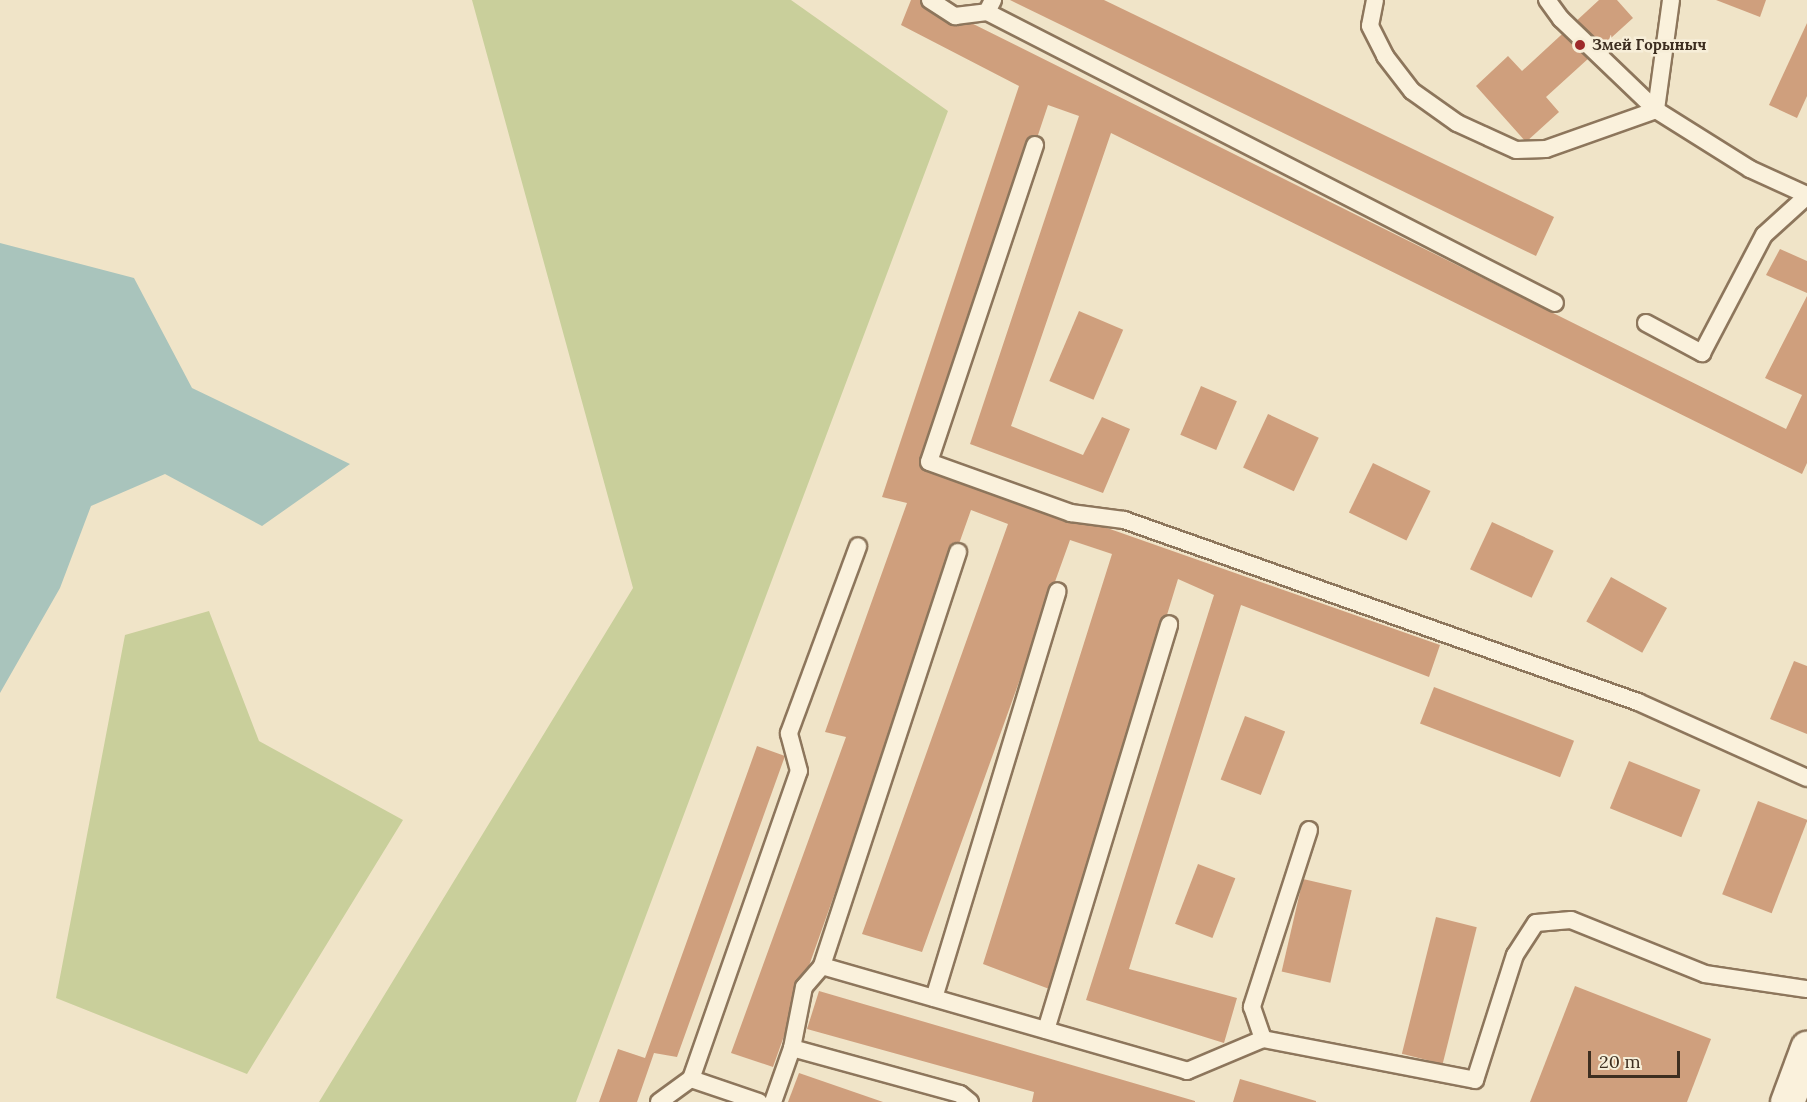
<!DOCTYPE html>
<html>
<head>
<meta charset="utf-8">
<style>
	body { margin:0 }
	#map { position:relative; width:1807px; height:1102px; overflow:hidden; background:#f0e4c8; font-family:Lora,serif }
	div>[style] { position:absolute }
	[style*='--x'] { left:calc(var(--x)*1px); top:calc(var(--y)*1px); width:calc(var(--w)*1px); rotate:calc(var(--a)*1deg) }
	.green>* { inset:0; background:#c9cf9b }
	.water>* { inset:0; background:#a9c4bc }
	.building>* { inset:0; background:#cf9f7d; transform-origin:0 0 }
	.roads { filter:drop-shadow(2px 0 #8d765c) drop-shadow(-2px 0 #8d765c) drop-shadow(0 2px #8d765c) drop-shadow(0 -2px #8d765c) }
	.lane>* { height:16px; margin:-8px; padding:0 8px; transform-origin:8px; border-radius:8px; background:#faf1dc }
	.street>* { height:33px; margin:-16.5px; padding:0 16.5px; transform-origin:16.5px; border-radius:16.5px; background:#faf1dc }
	.dots>* { width:16px; height:16px; translate:-50% -50%; box-sizing:border-box; border:3px solid #f7eed8; border-radius:50% }
	span { translate:-50% -50%; white-space:nowrap; text-align:center; line-height:1.15; -webkit-text-stroke:5px #f7eed8; paint-order:stroke }
	.poi-label { font-size:15px; color:#3d2e20; font-weight:700 }
	.left { translate:0 -50%; text-align:left }
	.scale { position:absolute; left:1588px; top:1051px; width:92px; height:27px; box-sizing:border-box; border:3px solid #3d2e20; border-top:0; padding-left:8px; font-size:18px; line-height:21px; white-space:nowrap; color:#3d2e20; -webkit-text-stroke:4px #f7eed8; paint-order:stroke }
</style>
</head>
<body>
<div id="map">
	<div class="green">
		<div style="clip-path:polygon(472px 0,791px 0,948px 111px,576px 1102px,319px 1102px,633px 588px)"></div>
		<div style="clip-path:polygon(209px 611px,259px 741px,403px 820px,247px 1074px,56px 998px,125px 635px)"></div>
	</div>
	<div class="water">
		<div style="clip-path:polygon(0 243px,134px 278px,192px 388px,350px 464px,262px 526px,165px 474px,91px 506px,60px 588px,0 693px)"></div>
	</div>
	<div class="building">
		<div style="clip-path:polygon(911px 0,925px 0,1786px 429px,1802px 395px,1765px 378px,1807px 296px,1807px 463px,1802px 474px,1111px 133px,1011px 426px,1083px 455px,1102px 417px,1130px 429px,1103px 493px,970px 444px,1079px 116px,1048px 105px,928px 465px,1440px 645px,1429px 677px,1241px 605px,1129px 969px,1237px 998px,1224px 1043px,1086px 1000px,1214px 595px,1178px 579px,1052px 990px,983px 964px,1112px 554px,1070px 540px,922px 952px,862px 934px,1008px 524px,971px 510px,773px 1067px,731px 1053px,846px 737px,825px 732px,907px 503px,882px 497px,1019px 86px,901px 25px)"></div>
		<div style="clip-path:polygon(1010px 0,1104px 0,1554px 217px,1536px 256px)"></div>
		<div style="clip-path:polygon(1599px 0,1617px 0,1633px 18px,1546px 97px,1559px 112px,1526px 142px,1476px 86px,1508px 56px,1522px 71px)"></div>
		<div style="clip-path:polygon(1716px 0,1766px 0,1760px 17px)"></div>
		<div style="clip-path:polygon(1807px 23px,1807px 96px,1797px 118px,1769px 105px)"></div>
		<div style="clip-path:polygon(1780px 249px,1807px 261px,1807px 293px,1766px 275px)"></div>
		<div style="left:1079px;top:311px;width:48px;height:76px;rotate:23deg"></div>
		<div style="left:1201px;top:386px;width:39px;height:53px;rotate:23deg"></div>
		<div style="left:1268px;top:414px;width:56px;height:59px;rotate:25deg"></div>
		<div style="left:1373px;top:463px;width:64px;height:55px;rotate:26deg"></div>
		<div style="left:1492px;top:522px;width:68px;height:52px;rotate:25deg"></div>
		<div style="left:1611px;top:577px;width:64px;height:51px;rotate:29deg"></div>
		<div style="clip-path:polygon(1794px 661px,1807px 666px,1807px 734px,1770px 719px)"></div>
		<div style="left:1434px;top:687px;width:150px;height:39px;rotate:21deg"></div>
		<div style="left:1245px;top:716px;width:43px;height:68px;rotate:21deg"></div>
		<div style="clip-path:polygon(757px 746px,785px 756px,677px 1057px,654px 1053px,637px 1102px,599px 1102px,618px 1049px,645px 1058px)"></div>
		<div style="left:1629px;top:761px;width:77px;height:51px;rotate:22deg"></div>
		<div style="left:1758px;top:801px;width:53px;height:100px;rotate:21deg"></div>
		<div style="left:1198px;top:864px;width:40px;height:64px;rotate:21deg"></div>
		<div style="left:1303px;top:879px;width:50px;height:95px;rotate:13deg"></div>
		<div style="left:1436px;top:917px;width:42px;height:141px;rotate:14deg"></div>
		<div style="clip-path:polygon(1575px 986px,1711px 1039px,1687px 1102px,1530px 1102px)"></div>
		<div style="clip-path:polygon(819px 991px,1195px 1101px,1195px 1102px,1032px 1102px,1034px 1092px,807px 1029px)"></div>
		<div style="clip-path:polygon(799px 1073px,883px 1102px,788px 1102px)"></div>
		<div style="clip-path:polygon(1240px 1079px,1316px 1101px,1316px 1102px,1233px 1102px)"></div>
	</div>
	<div class="roads">
		<div class="lane">
			<div style="--x:930;--y:0;--w:30;--a:33"></div>
			<div style="--x:955;--y:16;--w:32;--a:-7"></div>
			<div style="--x:993;--y:0;--w:13;--a:117"></div>
			<div style="--x:987;--y:12;--w:638;--a:27.13"></div>
			<div style="--x:1375;--y:0;--w:26;--a:101"></div>
			<div style="--x:1370;--y:26;--w:34;--a:63"></div>
			<div style="--x:1385;--y:56;--w:44;--a:52.4"></div>
			<div style="--x:1412;--y:91;--w:55;--a:35.4"></div>
			<div style="--x:1457;--y:123;--w:65;--a:24.6"></div>
			<div style="--x:1516;--y:150;--w:30;--a:-2"></div>
			<div style="--x:1546;--y:149;--w:117;--a:-19.5"></div>
			<div style="--x:1656;--y:110;--w:132;--a:-136.2"></div>
			<div style="--x:1561;--y:19;--w:24;--a:-126"></div>
			<div style="--x:1671;--y:0;--w:111;--a:97.8"></div>
			<div style="--x:1656;--y:110;--w:111;--a:32.1"></div>
			<div style="--x:1750;--y:169;--w:63;--a:24.5"></div>
			<div style="--x:1035;--y:145;--w:334;--a:108.5"></div>
			<div style="--x:929;--y:462;--w:151;--a:19.8"></div>
			<div style="--x:1071;--y:513;--w:53;--a:7.5"></div>
			<div style="--x:1124;--y:520;--w:545;--a:19.5"></div>
			<div style="--x:1638;--y:702;--w:185;--a:24.2"></div>
			<div style="--x:1646;--y:323;--w:64;--a:28.2"></div>
			<div style="--x:1702;--y:353;--w:133;--a:-62.3"></div>
			<div style="--x:1764;--y:235;--w:58;--a:-42.2"></div>
			<div style="--x:958;--y:552;--w:436;--a:108.2"></div>
			<div style="--x:822;--y:966;--w:380;--a:16"></div>
			<div style="--x:1187;--y:1071;--w:82;--a:-22.8"></div>
			<div style="--x:1309;--y:830;--w:186;--a:107.9"></div>
			<div style="--x:1252;--y:1007;--w:34;--a:71"></div>
			<div style="--x:1263;--y:1039;--w:216;--a:10.9"></div>
			<div style="--x:1475;--y:1080;--w:131;--a:-72.3"></div>
			<div style="--x:1515;--y:955;--w:38;--a:-57"></div>
			<div style="--x:1536;--y:923;--w:35;--a:-5"></div>
			<div style="--x:1571;--y:920;--w:144;--a:21.9"></div>
			<div style="--x:1705;--y:974;--w:103;--a:8.4"></div>
			<div style="--x:934;--y:998;--w:425;--a:-73.1"></div>
			<div style="--x:1046;--y:1030;--w:424;--a:-73.1"></div>
			<div style="--x:792;--y:1048;--w:62;--a:-78.9"></div>
			<div style="--x:804;--y:987;--w:28;--a:-49"></div>
			<div style="--x:659;--y:1102;--w:39;--a:-36"></div>
			<div style="--x:759;--y:1102;--w:72;--a:-161.3"></div>
			<div style="--x:691;--y:1079;--w:326;--a:-70.7"></div>
			<div style="--x:799;--y:771;--w:39;--a:-105"></div>
			<div style="--x:789;--y:733;--w:199;--a:-69.7"></div>
			<div style="--x:773;--y:1102;--w:57;--a:-70.6"></div>
			<div style="--x:792;--y:1048;--w:174;--a:15.3"></div>
			<div style="--x:960;--y:1094;--w:13;--a:39"></div>
		</div>
		<div class="street">
			<div style="--x:1787;--y:1102;--w:58;--a:-69.7"></div>
		</div>
	</div>
	<div class="dots">
		<div style="left:1580px;top:45px;background:#9e2a2b"></div>
	</div>
	<div class="poi-label">
		<span class="left" style="left:1592px;top:45px">Змей Горыныч</span>
	</div>
	<div class="scale">20 m</div>
</div>
</body>
</html>
